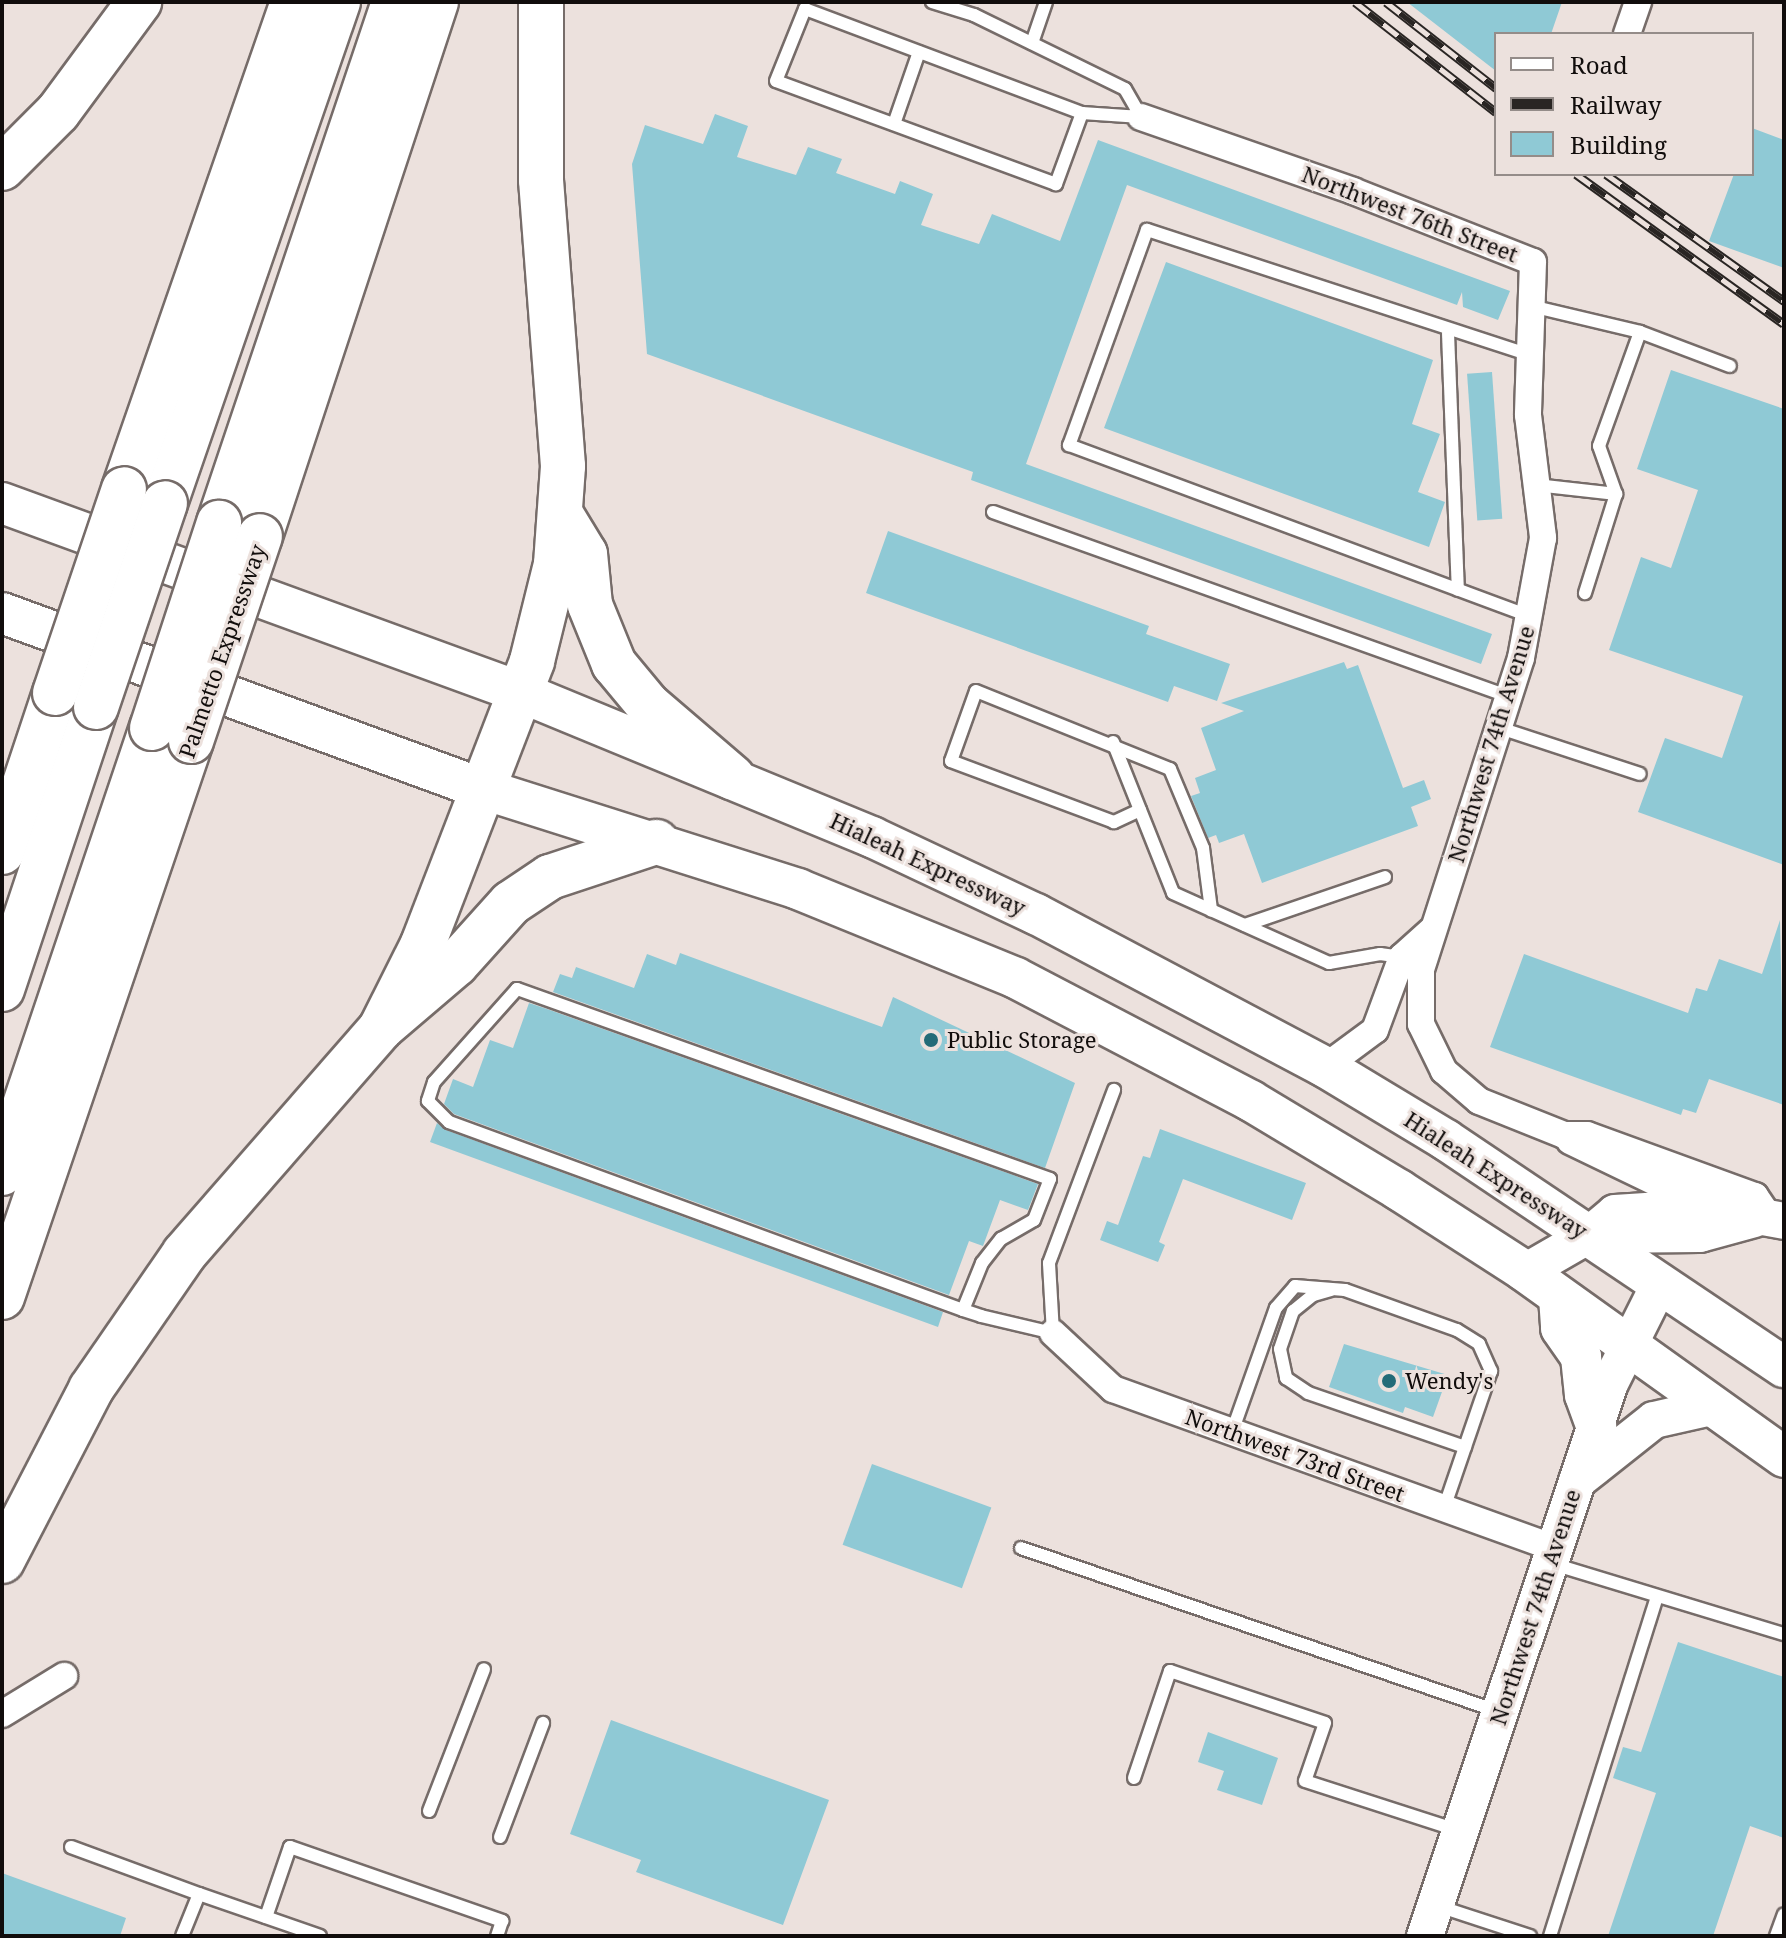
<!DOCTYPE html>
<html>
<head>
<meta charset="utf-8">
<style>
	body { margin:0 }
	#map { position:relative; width:1786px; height:1938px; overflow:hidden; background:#ece1dd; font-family:"Noto Serif",serif }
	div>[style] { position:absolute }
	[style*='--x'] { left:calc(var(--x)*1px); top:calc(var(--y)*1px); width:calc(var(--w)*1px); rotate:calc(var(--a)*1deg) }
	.building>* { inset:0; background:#8fc9d5; transform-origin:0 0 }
	.roads { filter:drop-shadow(2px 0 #766c69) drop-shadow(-2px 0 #766c69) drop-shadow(0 2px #766c69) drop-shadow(0 -2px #766c69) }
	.lane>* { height:12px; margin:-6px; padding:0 6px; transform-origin:6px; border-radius:6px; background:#fff }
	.street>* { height:26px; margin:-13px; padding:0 13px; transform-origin:13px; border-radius:13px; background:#fff }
	.secondary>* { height:36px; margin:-18px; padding:0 18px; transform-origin:18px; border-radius:18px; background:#fff }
	.primary>* { height:40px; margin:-20px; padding:0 20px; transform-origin:20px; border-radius:20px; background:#fff }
	.highway>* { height:44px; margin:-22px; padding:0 22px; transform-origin:22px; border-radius:22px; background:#fff }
	.rail>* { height:9px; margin-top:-4.5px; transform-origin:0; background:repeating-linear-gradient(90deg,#ece1dd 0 18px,#292523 0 36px); box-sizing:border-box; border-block:2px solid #292523 }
	.bridges { filter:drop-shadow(2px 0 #766c69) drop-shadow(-2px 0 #766c69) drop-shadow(0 2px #766c69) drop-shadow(0 -2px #766c69) }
	.highway-bridge>* { height:44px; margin:-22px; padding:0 22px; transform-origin:22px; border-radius:22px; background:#fff }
	.dots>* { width:22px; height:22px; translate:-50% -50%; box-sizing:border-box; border:4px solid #ece1dd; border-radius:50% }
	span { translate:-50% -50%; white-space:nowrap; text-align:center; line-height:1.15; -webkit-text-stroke:6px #ece1dd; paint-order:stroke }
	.street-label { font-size:22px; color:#110d0c }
	.poi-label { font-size:22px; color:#110d0c }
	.left { translate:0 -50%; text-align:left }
	.frame { position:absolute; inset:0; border:4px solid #110d0c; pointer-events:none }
	.legend { position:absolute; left:1494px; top:32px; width:260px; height:144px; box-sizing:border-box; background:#ece1dd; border:2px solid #948c89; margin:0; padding:10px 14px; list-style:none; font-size:24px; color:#110d0c }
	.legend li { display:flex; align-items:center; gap:16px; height:40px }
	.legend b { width:40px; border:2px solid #948c89 }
</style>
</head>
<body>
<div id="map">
	<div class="building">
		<div style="clip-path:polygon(1407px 2px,1562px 2px,1551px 34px,1496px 34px,1496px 71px)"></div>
		<div style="clip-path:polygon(715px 114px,748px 126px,737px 157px,796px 175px,808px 147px,842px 159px,836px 173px,895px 194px,900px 181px,933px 194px,921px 225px,979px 244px,992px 214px,1060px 241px,1098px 140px,1510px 291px,1498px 320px,1463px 307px,1462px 292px,1457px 305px,1127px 185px,1026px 464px,1492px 634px,1481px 664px,971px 480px,973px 472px,647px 354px,632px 164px,645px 125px,703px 144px)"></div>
		<div style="clip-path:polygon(1752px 128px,1784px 140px,1784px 268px,1709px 241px,1734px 174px,1752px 174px)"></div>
		<div style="clip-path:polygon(1166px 262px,1433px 360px,1412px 424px,1440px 434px,1418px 492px,1445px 502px,1429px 547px,1104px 428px)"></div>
		<div style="clip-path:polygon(1671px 370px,1784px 409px,1784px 865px,1638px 812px,1665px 738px,1722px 758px,1743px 696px,1609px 650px,1641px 557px,1671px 568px,1698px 490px,1637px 469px)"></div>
		<div style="left:1492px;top:372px;width:147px;height:25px;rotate:86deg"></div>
		<div style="clip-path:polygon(888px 531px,1149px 626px,1146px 634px,1230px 664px,1217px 701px,1174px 686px,1168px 702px,866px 593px)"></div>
		<div style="clip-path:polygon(1344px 662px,1347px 669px,1358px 665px,1403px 788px,1424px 780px,1431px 799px,1411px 807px,1418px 826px,1262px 883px,1244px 834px,1219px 843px,1216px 835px,1208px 838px,1191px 796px,1200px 793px,1195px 778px,1216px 770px,1201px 728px,1244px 711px,1221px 703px)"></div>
		<div style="clip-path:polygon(1780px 920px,1784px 1105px,1709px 1079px,1696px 1113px,1683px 1109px,1681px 1115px,1490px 1047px,1524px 954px,1688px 1013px,1696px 988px,1707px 991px,1719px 959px,1762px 974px)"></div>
		<div style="clip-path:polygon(680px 953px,882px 1027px,893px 997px,1075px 1083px,1045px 1168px,553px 992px,560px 974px,572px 978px,576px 967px,634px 988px,647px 954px,676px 965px)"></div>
		<div style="clip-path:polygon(529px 1003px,547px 1009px,1038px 1184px,1028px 1210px,1000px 1200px,983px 1246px,969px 1241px,949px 1295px,454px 1114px,444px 1104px,453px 1079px,473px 1087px,490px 1040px,513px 1048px)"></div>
		<div style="clip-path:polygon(437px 1123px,446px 1130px,943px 1312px,938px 1327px,430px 1142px)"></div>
		<div style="clip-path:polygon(1160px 1129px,1306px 1183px,1292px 1220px,1183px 1179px,1159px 1242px,1165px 1245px,1158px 1262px,1100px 1240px,1107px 1221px,1118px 1225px,1143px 1156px,1150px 1158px)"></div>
		<div style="clip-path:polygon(1344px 1344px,1448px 1375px,1433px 1417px,1405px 1407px,1403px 1413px,1329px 1387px)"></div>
		<div style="left:872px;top:1464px;width:127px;height:86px;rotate:20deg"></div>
		<div style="clip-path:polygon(1678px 1642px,1784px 1677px,1784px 1838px,1750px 1826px,1713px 1936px,1608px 1936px,1656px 1793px,1613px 1778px,1623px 1747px,1641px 1752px)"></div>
		<div style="clip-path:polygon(611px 1720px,829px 1800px,783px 1925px,636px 1872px,641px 1860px,570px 1834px)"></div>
		<div style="clip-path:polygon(1208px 1732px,1278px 1758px,1262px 1805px,1217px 1790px,1224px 1771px,1198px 1762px)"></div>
		<div style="clip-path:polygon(2px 1873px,126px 1918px,120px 1936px,2px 1936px)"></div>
	</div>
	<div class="roads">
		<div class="lane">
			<div style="--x:932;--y:2;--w:44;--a:17.2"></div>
			<div style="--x:974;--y:15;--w:168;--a:26.1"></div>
			<div style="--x:1125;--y:89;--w:32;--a:60"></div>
			<div style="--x:1032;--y:43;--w:43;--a:-71.1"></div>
			<div style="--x:1082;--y:113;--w:76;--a:110.1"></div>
			<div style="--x:1056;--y:184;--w:298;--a:-159.8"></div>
			<div style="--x:776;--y:81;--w:78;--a:-68.1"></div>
			<div style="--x:805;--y:9;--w:296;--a:20.6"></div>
			<div style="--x:1082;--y:113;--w:59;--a:3.9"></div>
			<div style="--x:894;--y:124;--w:76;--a:-70.9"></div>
			<div style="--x:1531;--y:306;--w:112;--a:13.4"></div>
			<div style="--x:1640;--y:332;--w:121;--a:109.8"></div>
			<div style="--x:1599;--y:446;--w:51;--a:70.5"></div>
			<div style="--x:1640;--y:332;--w:96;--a:20.7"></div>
			<div style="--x:1448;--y:333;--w:257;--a:87.8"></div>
			<div style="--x:1530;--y:355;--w:403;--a:-161.9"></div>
			<div style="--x:1147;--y:230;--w:229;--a:109.9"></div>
			<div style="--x:1069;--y:445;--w:492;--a:20.4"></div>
			<div style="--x:1536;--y:485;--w:81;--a:6.4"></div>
			<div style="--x:1616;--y:494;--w:104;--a:107.4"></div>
			<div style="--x:993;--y:512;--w:549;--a:19.69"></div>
			<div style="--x:1500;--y:728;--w:147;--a:18.2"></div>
			<div style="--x:1113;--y:742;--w:162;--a:68.3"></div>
			<div style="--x:1173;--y:893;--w:171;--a:24.2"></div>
			<div style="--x:1329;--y:963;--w:52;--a:-10"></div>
			<div style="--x:1380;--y:954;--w:22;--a:8"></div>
			<div style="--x:1140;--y:810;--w:29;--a:155"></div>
			<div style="--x:1114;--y:822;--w:174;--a:-159.5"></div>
			<div style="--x:951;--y:761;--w:74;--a:-70.3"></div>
			<div style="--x:976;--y:691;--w:209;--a:21.9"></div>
			<div style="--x:1170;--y:769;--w:86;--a:67.3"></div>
			<div style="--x:1203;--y:848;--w:63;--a:82.6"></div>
			<div style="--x:1245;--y:925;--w:148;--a:-18.9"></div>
			<div style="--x:1331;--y:1290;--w:19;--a:164"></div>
			<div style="--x:1313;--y:1295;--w:26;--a:141"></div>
			<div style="--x:1293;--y:1311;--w:40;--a:108.9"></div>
			<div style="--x:1280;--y:1349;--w:30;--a:78"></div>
			<div style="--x:1286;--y:1378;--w:27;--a:34"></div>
			<div style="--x:1308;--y:1393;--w:166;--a:19"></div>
			<div style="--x:963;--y:1310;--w:51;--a:-68"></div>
			<div style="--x:982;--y:1263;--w:31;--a:-52"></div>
			<div style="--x:1001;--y:1239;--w:38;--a:-30"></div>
			<div style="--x:1034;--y:1220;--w:44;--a:-68.7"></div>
			<div style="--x:1050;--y:1179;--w:566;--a:-160.38"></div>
			<div style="--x:517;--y:989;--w:125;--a:131.7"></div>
			<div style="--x:434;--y:1082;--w:20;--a:108"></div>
			<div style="--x:428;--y:1101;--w:30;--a:45"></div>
			<div style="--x:449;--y:1122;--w:547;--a:20.09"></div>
			<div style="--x:963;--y:1310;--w:19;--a:18"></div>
			<div style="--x:981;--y:1316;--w:74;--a:13.3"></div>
			<div style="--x:1053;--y:1333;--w:70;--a:-93.3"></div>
			<div style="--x:1049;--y:1263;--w:185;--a:-69.4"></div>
			<div style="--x:1232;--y:1432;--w:132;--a:-70.5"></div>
			<div style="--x:1276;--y:1308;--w:29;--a:-49"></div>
			<div style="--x:1295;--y:1286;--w:50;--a:4.6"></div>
			<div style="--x:1345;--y:1290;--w:119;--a:19.7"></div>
			<div style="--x:1457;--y:1330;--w:26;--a:32"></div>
			<div style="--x:1479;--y:1344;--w:30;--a:66"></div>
			<div style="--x:1491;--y:1371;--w:145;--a:108.9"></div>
			<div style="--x:1021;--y:1548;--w:503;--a:18.9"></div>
			<div style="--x:1553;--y:1564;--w:241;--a:16.9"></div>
			<div style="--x:1134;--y:1778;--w:113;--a:-71.4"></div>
			<div style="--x:1170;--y:1671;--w:163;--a:18.5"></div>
			<div style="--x:1325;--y:1723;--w:61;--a:109"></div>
			<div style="--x:1305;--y:1781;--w:160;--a:17.9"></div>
			<div style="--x:429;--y:1811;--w:152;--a:-68.8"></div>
			<div style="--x:500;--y:1837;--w:122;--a:-69.3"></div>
			<div style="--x:71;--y:1847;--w:136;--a:20.2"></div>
			<div style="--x:199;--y:1894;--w:45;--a:112"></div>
			<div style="--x:199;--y:1894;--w:128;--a:19.1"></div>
			<div style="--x:1438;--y:1906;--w:97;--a:18.1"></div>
			<div style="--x:266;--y:1917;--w:74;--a:-71.1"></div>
			<div style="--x:290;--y:1847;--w:225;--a:19.2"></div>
			<div style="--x:502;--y:1921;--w:16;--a:108"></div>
			<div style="--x:1550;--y:1936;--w:355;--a:-72.5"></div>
			<div style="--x:1776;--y:1936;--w:23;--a:-70"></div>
		</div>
		<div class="street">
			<div style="--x:1627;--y:34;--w:34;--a:-71"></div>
			<div style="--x:1141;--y:117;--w:225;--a:19.2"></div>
			<div style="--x:1353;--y:191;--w:193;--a:21.5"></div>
			<div style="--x:1533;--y:262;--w:153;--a:91.9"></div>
			<div style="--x:1528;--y:415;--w:124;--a:83"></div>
			<div style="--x:1543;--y:538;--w:122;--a:100.4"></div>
			<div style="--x:1521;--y:658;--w:328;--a:107.8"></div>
			<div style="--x:1421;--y:970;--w:54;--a:90"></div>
			<div style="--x:1421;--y:1024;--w:52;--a:63.9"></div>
			<div style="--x:1444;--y:1071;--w:46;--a:40.6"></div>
			<div style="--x:1479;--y:1101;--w:92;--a:21.8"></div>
			<div style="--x:1564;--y:1135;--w:23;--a:0"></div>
			<div style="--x:1587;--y:1135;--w:179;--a:20"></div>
			<div style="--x:1755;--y:1196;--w:23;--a:56"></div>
			<div style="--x:1325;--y:1067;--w:62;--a:-36.5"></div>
			<div style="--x:1375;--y:1030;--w:78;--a:-69.7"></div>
			<div style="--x:1402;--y:957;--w:42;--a:-42.1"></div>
			<div style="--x:1570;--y:1141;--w:148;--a:25.7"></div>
			<div style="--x:1053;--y:1333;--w:82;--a:43"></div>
			<div style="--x:1113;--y:1389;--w:470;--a:19.8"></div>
			<div style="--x:2;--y:1714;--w:73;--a:-31.5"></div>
		</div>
		<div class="secondary">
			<div style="--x:1589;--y:1235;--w:111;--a:-0.5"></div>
			<div style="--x:1700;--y:1234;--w:56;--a:-15.5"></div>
			<div style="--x:1525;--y:1272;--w:74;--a:-30"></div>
			<div style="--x:1589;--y:1235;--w:34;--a:-40"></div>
			<div style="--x:1615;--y:1213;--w:93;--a:-3.7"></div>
			<div style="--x:1708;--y:1207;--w:77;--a:10.4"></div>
			<div style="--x:1577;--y:1481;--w:98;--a:-38.4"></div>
			<div style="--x:1654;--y:1420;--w:58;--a:-12.8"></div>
			<div style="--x:1425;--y:1936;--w:583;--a:-71.5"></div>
			<div style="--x:1610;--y:1383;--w:112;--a:-63.4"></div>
		</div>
		<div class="primary">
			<div style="--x:2;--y:503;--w:551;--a:20.05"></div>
			<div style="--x:520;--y:692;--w:381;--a:22.4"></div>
			<div style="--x:872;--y:837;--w:181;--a:25.2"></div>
			<div style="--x:1036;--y:914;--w:327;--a:27.9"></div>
			<div style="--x:1325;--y:1067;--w:141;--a:31.1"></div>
			<div style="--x:1446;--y:1140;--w:407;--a:33.9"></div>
			<div style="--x:2;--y:613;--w:509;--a:20.11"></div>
			<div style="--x:480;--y:788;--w:334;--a:17.6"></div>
			<div style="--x:798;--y:889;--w:235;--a:22.2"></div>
			<div style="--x:1016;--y:978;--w:265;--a:27.6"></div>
			<div style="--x:1251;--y:1101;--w:173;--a:31"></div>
			<div style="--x:1399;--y:1190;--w:148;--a:32.8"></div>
			<div style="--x:1523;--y:1270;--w:321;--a:35.6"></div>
			<div style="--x:1559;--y:1297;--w:31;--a:86"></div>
			<div style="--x:1561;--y:1328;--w:35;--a:55"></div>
			<div style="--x:1581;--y:1357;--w:38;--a:84"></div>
			<div style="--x:1585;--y:1395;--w:33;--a:70"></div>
		</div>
		<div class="highway">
			<div style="--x:2;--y:168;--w:79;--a:-45"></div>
			<div style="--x:58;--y:112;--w:137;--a:-53.6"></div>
			<div style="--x:124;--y:489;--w:515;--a:-70.86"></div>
			<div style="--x:165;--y:503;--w:530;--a:-70.95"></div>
			<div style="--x:563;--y:518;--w:42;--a:58.6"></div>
			<div style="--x:585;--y:554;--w:51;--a:84.4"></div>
			<div style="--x:590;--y:605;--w:64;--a:67.9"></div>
			<div style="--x:614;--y:664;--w:53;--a:50.3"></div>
			<div style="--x:648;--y:705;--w:111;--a:40.6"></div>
			<div style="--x:219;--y:523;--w:550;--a:-71.43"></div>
			<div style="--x:260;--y:536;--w:562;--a:-71.76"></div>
			<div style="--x:2;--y:852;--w:168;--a:-71.6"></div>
			<div style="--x:2;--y:989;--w:297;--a:-71.6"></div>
			<div style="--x:381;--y:1028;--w:94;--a:-63.4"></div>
			<div style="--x:423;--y:944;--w:303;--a:-68.9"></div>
			<div style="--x:532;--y:661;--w:100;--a:-76.1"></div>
			<div style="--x:556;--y:564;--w:98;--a:-85.9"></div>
			<div style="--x:563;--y:466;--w:287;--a:-94.4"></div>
			<div style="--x:541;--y:180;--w:178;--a:-90"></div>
			<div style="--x:2;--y:1173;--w:470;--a:-71.4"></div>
			<div style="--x:2;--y:1297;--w:587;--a:-71.23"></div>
			<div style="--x:2;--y:1561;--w:194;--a:-62.6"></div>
			<div style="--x:91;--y:1389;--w:164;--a:-55.4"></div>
			<div style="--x:184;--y:1254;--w:300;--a:-48.9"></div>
			<div style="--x:381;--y:1028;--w:99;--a:-40.5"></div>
			<div style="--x:456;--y:964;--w:82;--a:-48"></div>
			<div style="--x:511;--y:903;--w:47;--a:-33.7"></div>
			<div style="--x:550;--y:877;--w:112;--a:-18.3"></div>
		</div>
	</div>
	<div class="rail">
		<div style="--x:1355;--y:2;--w:179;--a:38"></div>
		<div style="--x:1386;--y:2;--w:140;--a:38"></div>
		<div style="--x:1576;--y:174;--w:256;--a:35.8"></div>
		<div style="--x:1606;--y:174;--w:219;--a:35.5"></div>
	</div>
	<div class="bridges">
		<div class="highway-bridge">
			<div style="--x:55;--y:693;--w:215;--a:-71.3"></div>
			<div style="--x:96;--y:707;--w:215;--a:-71.3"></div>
			<div style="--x:152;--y:728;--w:216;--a:-71.9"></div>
			<div style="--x:191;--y:741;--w:216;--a:-71.4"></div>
		</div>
	</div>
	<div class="dots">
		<div style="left:931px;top:1040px;background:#236b78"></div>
		<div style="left:1389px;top:1381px;background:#236b78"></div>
	</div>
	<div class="street-label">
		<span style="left:1410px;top:214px;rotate:21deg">Northwest 76th Street</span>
		<span style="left:222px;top:651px;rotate:-71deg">Palmetto Expressway</span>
		<span style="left:1491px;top:744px;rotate:-73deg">Northwest 74th Avenue</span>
		<span style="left:928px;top:864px;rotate:25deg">Hialeah Expressway</span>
		<span style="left:1496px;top:1175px;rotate:33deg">Hialeah Expressway</span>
		<span style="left:1295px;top:1455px;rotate:20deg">Northwest 73rd Street</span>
		<span style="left:1535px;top:1607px;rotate:-72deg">Northwest 74th Avenue</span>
	</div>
	<div class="poi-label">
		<span class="left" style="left:947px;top:1040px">Public Storage</span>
		<span class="left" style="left:1405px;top:1381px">Wendy's</span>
	</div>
	<div class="frame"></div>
	<ul class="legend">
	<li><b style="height:10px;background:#fff"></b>Road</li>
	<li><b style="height:10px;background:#292523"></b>Railway</li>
	<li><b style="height:22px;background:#8fc9d5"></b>Building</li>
	</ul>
</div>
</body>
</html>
